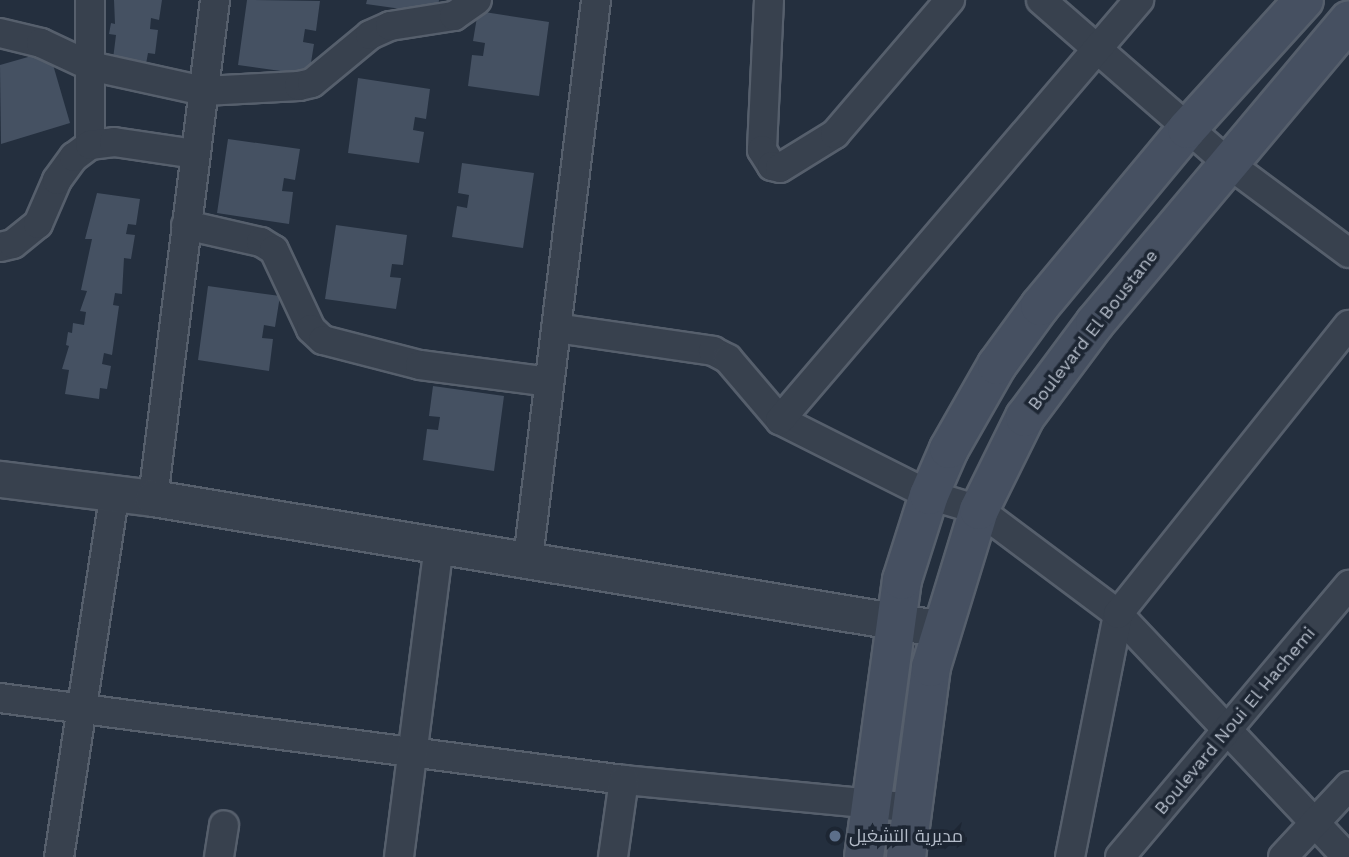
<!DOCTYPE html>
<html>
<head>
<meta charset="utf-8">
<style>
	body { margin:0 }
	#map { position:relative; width:1349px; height:857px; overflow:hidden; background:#242f3e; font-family:"Work Sans",Cairo,sans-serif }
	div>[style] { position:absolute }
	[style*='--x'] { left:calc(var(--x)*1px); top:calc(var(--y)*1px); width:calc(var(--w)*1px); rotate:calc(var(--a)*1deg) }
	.building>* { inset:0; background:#455162 }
	.roads { filter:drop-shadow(2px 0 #565f6c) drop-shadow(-2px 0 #565f6c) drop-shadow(0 2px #565f6c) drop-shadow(0 -2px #565f6c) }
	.minor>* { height:28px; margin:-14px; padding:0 14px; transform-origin:14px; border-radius:14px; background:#38414e }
	.tertiary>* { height:35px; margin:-17.5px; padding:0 17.5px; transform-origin:17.5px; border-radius:17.5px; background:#38414e }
	.secondary>* { height:38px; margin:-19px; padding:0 19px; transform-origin:19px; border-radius:19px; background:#465061 }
	.dots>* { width:19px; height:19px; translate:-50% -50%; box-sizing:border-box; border:4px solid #1d2633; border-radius:50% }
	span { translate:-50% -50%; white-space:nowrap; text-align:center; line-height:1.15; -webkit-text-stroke:7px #1d2633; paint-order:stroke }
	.street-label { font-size:18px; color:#b4bcc9 }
	.poi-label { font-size:18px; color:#b4bcc9 }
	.left { translate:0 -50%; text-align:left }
</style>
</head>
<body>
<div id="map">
	<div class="building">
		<div style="clip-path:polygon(114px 0,162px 0,159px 20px,151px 18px,150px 29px,158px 30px,155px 54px,148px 53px,146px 64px,113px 59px,116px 35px,109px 34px,111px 23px,115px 24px)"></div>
		<div style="clip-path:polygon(247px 0,320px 1px,316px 31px,305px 29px,303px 42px,314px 44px,309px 75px,238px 65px)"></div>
		<div style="clip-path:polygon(367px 0,439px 0,437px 14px,366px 4px)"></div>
		<div style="clip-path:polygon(478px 11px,549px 22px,539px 96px,468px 86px,472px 55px,483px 56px,485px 43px,473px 41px)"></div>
		<div style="clip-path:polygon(49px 51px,70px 123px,1px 144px,0 65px)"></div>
		<div style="clip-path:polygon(358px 78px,430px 89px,426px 119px,415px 117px,413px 130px,424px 132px,419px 163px,348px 153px)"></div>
		<div style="clip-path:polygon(228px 139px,300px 149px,295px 180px,284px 178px,282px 191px,293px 192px,289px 224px,217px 213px)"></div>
		<div style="clip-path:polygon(462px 163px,534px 173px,523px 248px,452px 237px,457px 206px,467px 208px,469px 195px,458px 193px)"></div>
		<div style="clip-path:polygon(97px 193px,140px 199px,136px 225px,128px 224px,126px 234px,135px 235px,131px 259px,124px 258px,122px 294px,115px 293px,113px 305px,119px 306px,112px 355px,104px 353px,102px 364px,111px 366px,107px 389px,100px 388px,99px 399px,65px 394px,69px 370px,62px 369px,69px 346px,66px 345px,68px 332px,72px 333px,73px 323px,84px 325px,86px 312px,80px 311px,87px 291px,81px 290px,92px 239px,85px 239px)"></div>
		<div style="clip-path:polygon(336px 225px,407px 235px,403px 265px,392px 264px,390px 277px,401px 278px,396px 309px,325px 299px)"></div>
		<div style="clip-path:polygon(208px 286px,280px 296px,275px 327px,264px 325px,262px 338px,273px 339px,269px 371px,198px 360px)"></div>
		<div style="clip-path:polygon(433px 386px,504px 396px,494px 471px,423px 460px,427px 429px,438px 430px,440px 417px,429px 416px)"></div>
	</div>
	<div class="roads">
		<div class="minor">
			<div style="--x:769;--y:0;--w:150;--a:92.7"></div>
			<div style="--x:762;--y:150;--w:19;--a:58"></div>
			<div style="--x:772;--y:166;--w:8;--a:14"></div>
			<div style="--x:780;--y:168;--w:65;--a:-31.7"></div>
			<div style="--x:835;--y:134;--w:177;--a:-49.4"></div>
			<div style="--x:1041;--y:0;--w:249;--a:41.1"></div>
			<div style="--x:1229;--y:164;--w:149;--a:36.6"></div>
			<div style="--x:0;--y:33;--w:42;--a:13.7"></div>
			<div style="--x:41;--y:43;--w:54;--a:25.1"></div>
			<div style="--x:90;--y:66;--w:117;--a:12.4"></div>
			<div style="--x:204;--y:91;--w:95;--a:-3"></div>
			<div style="--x:299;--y:86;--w:13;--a:-13"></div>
			<div style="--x:312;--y:83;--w:75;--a:-39.6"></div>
			<div style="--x:370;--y:35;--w:22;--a:-24"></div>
			<div style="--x:390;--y:26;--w:65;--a:-8.9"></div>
			<div style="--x:454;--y:16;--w:28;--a:-35"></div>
			<div style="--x:90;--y:145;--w:145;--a:-90"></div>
			<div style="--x:186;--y:225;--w:77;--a:12.8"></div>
			<div style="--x:261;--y:242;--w:15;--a:32"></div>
			<div style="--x:274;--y:250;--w:87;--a:64.9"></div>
			<div style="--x:311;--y:329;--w:16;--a:43"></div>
			<div style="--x:323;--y:340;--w:100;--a:14.5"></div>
			<div style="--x:420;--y:365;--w:130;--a:7.5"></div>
			<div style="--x:0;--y:247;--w:13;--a:-13"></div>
			<div style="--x:13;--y:244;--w:32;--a:-39"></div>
			<div style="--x:38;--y:224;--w:48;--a:-66.6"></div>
			<div style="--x:57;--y:180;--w:29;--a:-54"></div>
			<div style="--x:74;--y:157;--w:20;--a:-37"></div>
			<div style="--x:90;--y:145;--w:24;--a:-7"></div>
			<div style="--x:114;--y:142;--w:82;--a:8.4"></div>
			<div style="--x:556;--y:328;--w:159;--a:8.3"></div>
			<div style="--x:713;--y:351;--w:17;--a:28"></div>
			<div style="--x:728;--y:359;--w:80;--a:49.6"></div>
			<div style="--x:780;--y:420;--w:167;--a:26.7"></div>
			<div style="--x:929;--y:495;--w:52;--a:16.7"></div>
			<div style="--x:979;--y:510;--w:174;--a:36.8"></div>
			<div style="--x:1118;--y:614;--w:334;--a:46.7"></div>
			<div style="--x:780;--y:420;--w:553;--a:-49.48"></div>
			<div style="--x:153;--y:498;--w:502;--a:-82.9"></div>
			<div style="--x:528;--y:559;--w:563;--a:-83.06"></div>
			<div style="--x:0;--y:698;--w:629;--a:7.49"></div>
			<div style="--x:624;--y:780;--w:290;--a:5.5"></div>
			<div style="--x:59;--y:857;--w:368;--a:-81.3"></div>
			<div style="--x:219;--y:857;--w:32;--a:-81"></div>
			<div style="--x:399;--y:857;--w:315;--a:-82.7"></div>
			<div style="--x:613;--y:857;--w:78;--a:-81.9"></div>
			<div style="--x:1070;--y:857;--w:248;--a:-78.8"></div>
			<div style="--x:1118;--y:614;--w:370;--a:-51.4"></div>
			<div style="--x:1120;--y:857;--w:356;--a:-49.9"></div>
			<div style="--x:1283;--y:857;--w:97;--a:-47.1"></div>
		</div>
		<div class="tertiary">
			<div style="--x:0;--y:479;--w:154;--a:7.1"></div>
			<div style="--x:153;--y:498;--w:800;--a:9.43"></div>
		</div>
		<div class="secondary">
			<div style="--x:864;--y:857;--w:280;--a:-82.2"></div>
			<div style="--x:902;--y:580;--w:89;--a:-72.4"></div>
			<div style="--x:929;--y:495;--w:50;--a:-66.5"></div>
			<div style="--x:949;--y:449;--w:97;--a:-60.3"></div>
			<div style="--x:997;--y:365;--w:73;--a:-53.9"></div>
			<div style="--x:1040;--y:306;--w:230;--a:-50.3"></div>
			<div style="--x:1187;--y:129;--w:174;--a:-47.8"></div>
			<div style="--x:906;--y:857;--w:192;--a:-82.5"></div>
			<div style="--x:931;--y:667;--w:164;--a:-73"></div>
			<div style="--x:979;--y:510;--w:104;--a:-63.7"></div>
			<div style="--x:1025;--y:417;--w:117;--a:-53.3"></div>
			<div style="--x:1095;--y:323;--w:395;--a:-50"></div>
		</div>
	</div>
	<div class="dots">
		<div style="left:835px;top:836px;background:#5c6f8a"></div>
	</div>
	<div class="street-label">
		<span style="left:1093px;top:330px;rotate:-52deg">Boulevard El Boustane</span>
		<span style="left:1235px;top:721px;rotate:-50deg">Boulevard Noui El Hachemi</span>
	</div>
	<div class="poi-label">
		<span class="left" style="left:849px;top:836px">مديرية التشغيل</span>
	</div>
</div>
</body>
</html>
